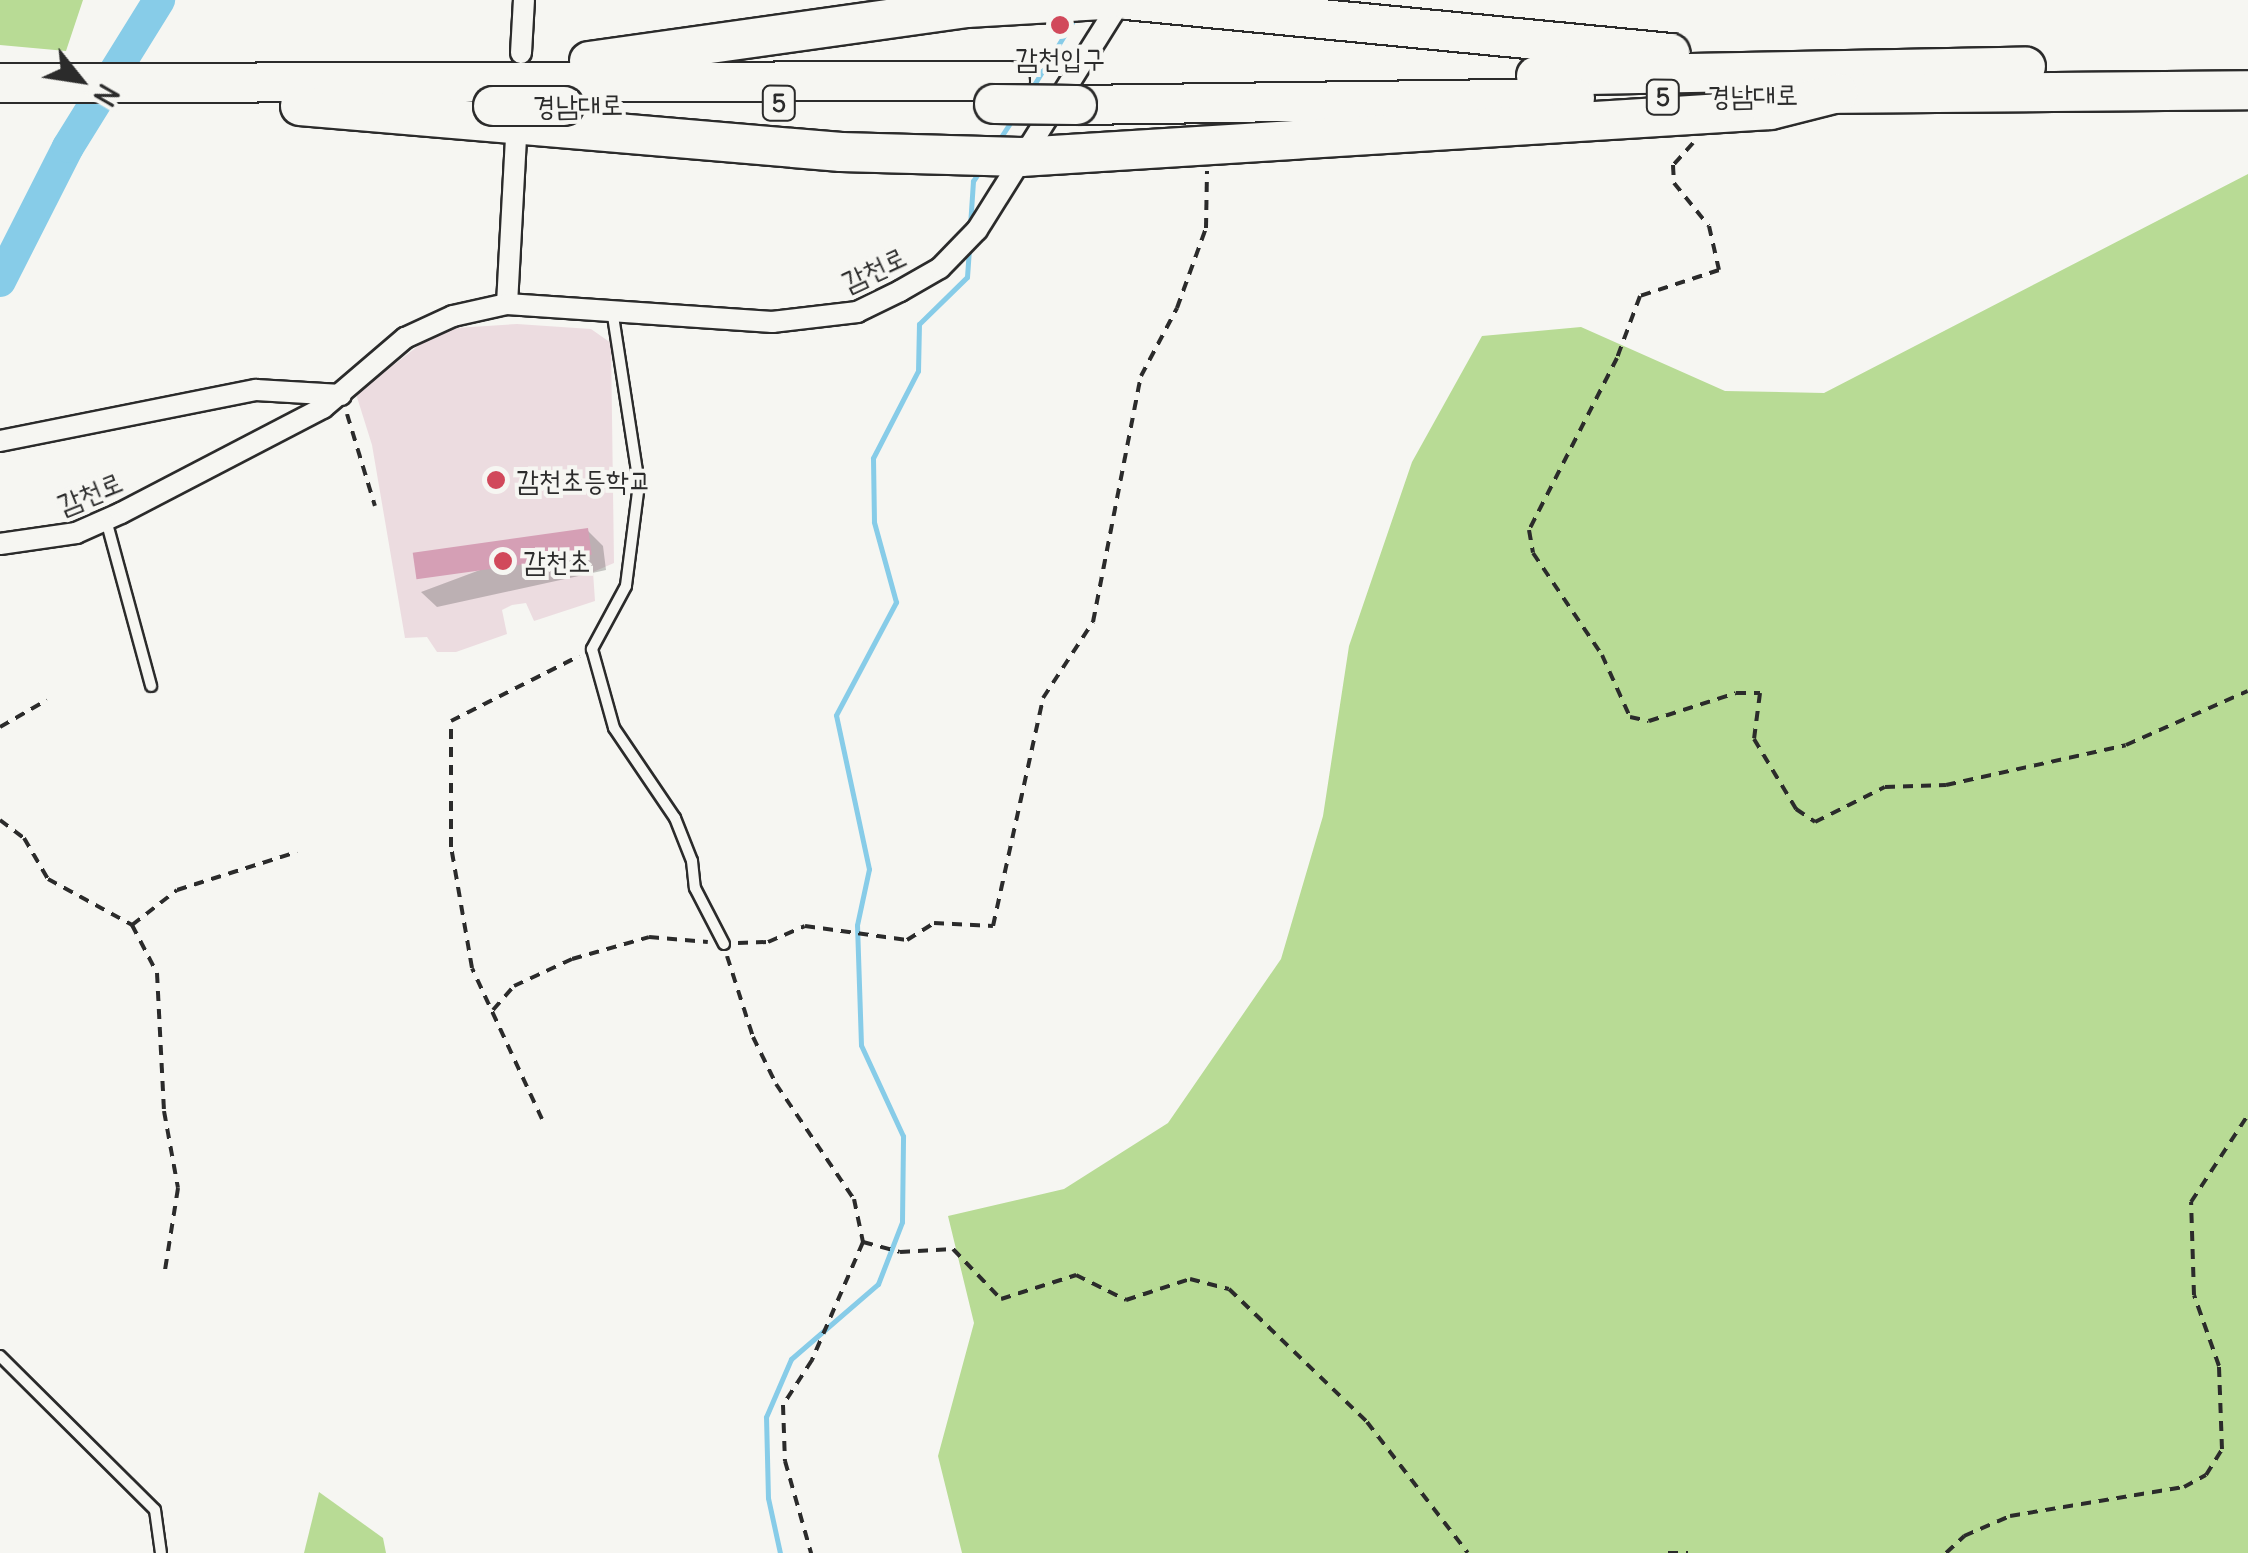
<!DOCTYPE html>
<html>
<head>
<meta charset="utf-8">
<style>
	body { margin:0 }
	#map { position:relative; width:2248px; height:1553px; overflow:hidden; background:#f6f6f2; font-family:Delius,"Poor Story",sans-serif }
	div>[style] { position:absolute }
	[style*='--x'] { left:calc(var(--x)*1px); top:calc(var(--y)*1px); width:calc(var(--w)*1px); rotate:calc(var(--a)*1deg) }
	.built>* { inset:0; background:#ecdce0 }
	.green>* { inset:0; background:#b8db95 }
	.shadow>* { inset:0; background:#0003 }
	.stream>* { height:5px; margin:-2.5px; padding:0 2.5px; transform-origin:2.5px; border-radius:2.5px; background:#87cce8 }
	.river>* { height:32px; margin:-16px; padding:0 16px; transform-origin:16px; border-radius:16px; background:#87cce8 }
	.building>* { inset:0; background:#d59fb5; transform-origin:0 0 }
	.path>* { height:4px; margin-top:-2px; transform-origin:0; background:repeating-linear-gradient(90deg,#2b2b2b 0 10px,transparent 0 18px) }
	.roads { filter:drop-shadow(2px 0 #2b2b2b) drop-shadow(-2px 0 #2b2b2b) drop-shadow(0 2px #2b2b2b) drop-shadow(0 -2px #2b2b2b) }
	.lane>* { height:10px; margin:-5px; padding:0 5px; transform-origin:5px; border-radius:5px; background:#f6f6f2 }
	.street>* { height:20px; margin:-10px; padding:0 10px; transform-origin:10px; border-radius:10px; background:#f6f6f2 }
	.highway>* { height:38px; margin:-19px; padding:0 19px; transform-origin:19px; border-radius:19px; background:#f6f6f2 }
	.bridges { filter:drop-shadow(2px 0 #2b2b2b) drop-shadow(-2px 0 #2b2b2b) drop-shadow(0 2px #2b2b2b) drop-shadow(0 -2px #2b2b2b) }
	.highway-bridge>* { height:38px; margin:-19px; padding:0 19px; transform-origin:19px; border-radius:19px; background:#f6f6f2 }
	.dots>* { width:28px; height:28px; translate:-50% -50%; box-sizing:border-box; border:5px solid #f6f6f2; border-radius:50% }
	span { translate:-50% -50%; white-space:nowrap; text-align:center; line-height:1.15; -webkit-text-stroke:8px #f6f6f2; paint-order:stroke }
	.shield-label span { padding:2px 8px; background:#f6f6f2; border:2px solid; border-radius:8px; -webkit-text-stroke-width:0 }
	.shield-label { font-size:25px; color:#2b2b2b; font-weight:700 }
	.poi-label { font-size:28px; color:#2b2b2b }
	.left { translate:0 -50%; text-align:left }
	.street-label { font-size:28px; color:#2b2b2b }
	.north { position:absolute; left:30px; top:30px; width:100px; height:100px; -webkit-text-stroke:8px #f6f6f2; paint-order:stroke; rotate:120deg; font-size:28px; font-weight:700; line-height:40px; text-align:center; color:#2b2b2b }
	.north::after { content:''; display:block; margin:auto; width:35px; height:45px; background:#2b2b2b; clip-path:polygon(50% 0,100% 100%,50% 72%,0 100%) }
</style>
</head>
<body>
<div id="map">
	<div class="built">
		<div style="clip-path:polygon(517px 324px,591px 329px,611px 343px,614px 563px,593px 572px,595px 601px,534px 621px,526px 603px,512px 605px,502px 610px,507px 634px,456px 652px,437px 652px,427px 637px,405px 638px,372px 445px,356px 394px,440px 329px)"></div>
	</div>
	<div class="green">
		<div style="clip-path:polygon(0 0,83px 0,66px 51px,0 45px)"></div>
		<div style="clip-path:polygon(2248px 174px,2248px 1553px,962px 1553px,938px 1456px,974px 1323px,948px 1216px,1064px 1189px,1168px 1123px,1281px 959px,1323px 816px,1349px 646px,1412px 462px,1482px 336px,1581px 327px,1725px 391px,1824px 393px)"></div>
		<div style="clip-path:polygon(319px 1492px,383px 1538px,386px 1553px,304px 1553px)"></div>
	</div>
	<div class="shadow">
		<div style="clip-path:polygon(587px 530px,603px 546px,606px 570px,437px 607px,421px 592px)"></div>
	</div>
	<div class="stream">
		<div style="--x:1032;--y:88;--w:84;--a:-58.6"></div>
		<div style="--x:997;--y:143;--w:30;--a:-57"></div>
		<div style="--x:970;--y:226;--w:45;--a:-86.2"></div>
		<div style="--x:973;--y:181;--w:14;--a:-56"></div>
		<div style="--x:780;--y:1553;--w:56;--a:-102.3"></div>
		<div style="--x:768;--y:1498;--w:81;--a:-91.4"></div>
		<div style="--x:766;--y:1417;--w:63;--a:-66.7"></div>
		<div style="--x:791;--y:1359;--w:115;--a:-40.8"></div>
		<div style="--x:878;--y:1284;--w:66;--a:-68.8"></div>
		<div style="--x:902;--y:1222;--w:86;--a:-89.3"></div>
		<div style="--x:903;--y:1136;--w:100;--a:-114.8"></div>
		<div style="--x:861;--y:1045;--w:120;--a:-91.9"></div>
		<div style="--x:857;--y:925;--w:57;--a:-77.9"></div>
		<div style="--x:869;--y:869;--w:157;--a:-102.1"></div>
		<div style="--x:836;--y:715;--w:128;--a:-62"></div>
		<div style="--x:896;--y:602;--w:83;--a:-105.4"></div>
		<div style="--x:874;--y:522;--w:64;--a:-90.9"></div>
		<div style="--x:873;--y:458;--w:98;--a:-62.7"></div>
		<div style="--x:918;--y:371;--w:47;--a:-88.8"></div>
		<div style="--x:919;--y:324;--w:67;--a:-44.4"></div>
		<div style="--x:967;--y:277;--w:30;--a:-86"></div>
	</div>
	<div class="river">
		<div style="--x:0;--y:281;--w:150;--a:-63.1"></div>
		<div style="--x:68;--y:147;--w:173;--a:-58.2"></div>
	</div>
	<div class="building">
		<div style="left:588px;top:528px;width:27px;height:177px;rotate:82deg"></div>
	</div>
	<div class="path">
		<div style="--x:1693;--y:143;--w:30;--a:132"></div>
		<div style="--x:1673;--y:165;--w:18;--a:87"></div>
		<div style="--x:1674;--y:183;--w:55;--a:50.9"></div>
		<div style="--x:1709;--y:226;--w:45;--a:77.2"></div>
		<div style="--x:1719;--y:270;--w:83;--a:161.8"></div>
		<div style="--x:1640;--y:296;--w:66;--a:110.4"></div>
		<div style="--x:1617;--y:358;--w:193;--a:117.1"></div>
		<div style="--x:1529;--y:530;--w:23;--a:80"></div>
		<div style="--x:1533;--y:553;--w:123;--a:55.9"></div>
		<div style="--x:1602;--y:655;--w:68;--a:65.7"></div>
		<div style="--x:1630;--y:717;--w:19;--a:12"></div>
		<div style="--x:1649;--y:721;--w:91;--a:-17.8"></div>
		<div style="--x:1736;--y:693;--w:24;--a:0"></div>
		<div style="--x:1760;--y:693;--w:46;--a:97.4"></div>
		<div style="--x:1754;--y:739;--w:82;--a:59"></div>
		<div style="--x:1796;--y:809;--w:23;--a:34"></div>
		<div style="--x:1815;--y:822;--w:78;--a:-26.6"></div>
		<div style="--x:1885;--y:787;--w:61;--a:-1.9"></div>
		<div style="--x:1946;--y:785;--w:184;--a:-12.5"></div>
		<div style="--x:2126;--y:745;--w:133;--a:-23.9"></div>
		<div style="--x:347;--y:414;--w:96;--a:73.1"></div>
		<div style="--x:0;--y:727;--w:54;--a:-29.9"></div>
		<div style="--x:0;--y:820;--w:30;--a:37"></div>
		<div style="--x:24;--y:838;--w:48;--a:59.7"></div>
		<div style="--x:48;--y:879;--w:96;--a:28.7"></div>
		<div style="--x:132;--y:925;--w:54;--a:62.5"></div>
		<div style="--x:157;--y:973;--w:138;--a:87.1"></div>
		<div style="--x:164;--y:1111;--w:78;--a:79.7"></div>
		<div style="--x:178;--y:1188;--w:89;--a:99"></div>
		<div style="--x:132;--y:925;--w:57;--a:-37.9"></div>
		<div style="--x:177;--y:890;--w:126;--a:-17.6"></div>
		<div style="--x:738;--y:943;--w:30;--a:-2"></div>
		<div style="--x:768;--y:942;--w:40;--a:-23.4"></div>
		<div style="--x:805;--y:926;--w:103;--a:7.8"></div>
		<div style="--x:907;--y:940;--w:32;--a:-32"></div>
		<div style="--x:934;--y:923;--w:59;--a:2.9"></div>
		<div style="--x:993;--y:926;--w:233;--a:-77.6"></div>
		<div style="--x:1043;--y:698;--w:91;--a:-56.7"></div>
		<div style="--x:1093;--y:622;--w:251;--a:-79"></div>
		<div style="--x:1141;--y:376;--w:77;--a:-62.1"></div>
		<div style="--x:1177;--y:308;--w:85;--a:-70.1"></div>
		<div style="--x:1206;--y:228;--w:57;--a:-89"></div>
		<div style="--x:727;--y:956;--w:85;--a:72.2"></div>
		<div style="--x:753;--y:1037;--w:52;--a:63.9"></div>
		<div style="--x:776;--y:1084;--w:139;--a:55.9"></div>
		<div style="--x:854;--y:1199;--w:44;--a:78.2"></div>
		<div style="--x:863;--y:1242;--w:129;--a:113.4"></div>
		<div style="--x:812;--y:1360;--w:54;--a:122.8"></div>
		<div style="--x:783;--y:1405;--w:56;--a:88"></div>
		<div style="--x:785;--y:1461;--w:96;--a:74.2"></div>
		<div style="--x:493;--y:1010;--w:32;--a:-49"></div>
		<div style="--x:514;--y:986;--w:64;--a:-25"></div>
		<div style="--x:572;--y:959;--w:80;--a:-15.9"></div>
		<div style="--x:649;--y:937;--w:59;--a:4.8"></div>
		<div style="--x:542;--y:1119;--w:166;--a:-114.9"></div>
		<div style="--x:472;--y:968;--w:123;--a:-99.8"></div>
		<div style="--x:451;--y:847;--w:126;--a:-90"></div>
		<div style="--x:451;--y:721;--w:144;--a:-26.9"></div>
		<div style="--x:863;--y:1242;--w:38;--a:15"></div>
		<div style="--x:900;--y:1252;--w:53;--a:-3.2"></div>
		<div style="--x:953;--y:1249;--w:69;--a:46.2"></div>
		<div style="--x:1001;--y:1299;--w:79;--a:-17.7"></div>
		<div style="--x:1076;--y:1275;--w:56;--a:26.6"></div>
		<div style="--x:1126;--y:1300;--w:67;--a:-18.2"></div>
		<div style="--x:1190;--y:1279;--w:40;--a:14.4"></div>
		<div style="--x:1229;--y:1289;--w:192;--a:43.9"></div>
		<div style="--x:1367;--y:1422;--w:165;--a:52.4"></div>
		<div style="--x:1668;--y:1553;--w:20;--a:0"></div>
		<div style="--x:1946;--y:1553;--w:25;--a:-43"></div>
		<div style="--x:1964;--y:1536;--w:50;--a:-23.5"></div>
		<div style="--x:2010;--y:1516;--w:176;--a:-9.5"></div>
		<div style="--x:2184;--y:1487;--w:25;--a:-29"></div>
		<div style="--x:2206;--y:1475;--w:31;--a:-58"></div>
		<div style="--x:2222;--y:1449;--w:83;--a:-92.1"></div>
		<div style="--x:2219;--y:1366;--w:75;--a:-109.4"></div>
		<div style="--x:2194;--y:1295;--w:93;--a:-91.8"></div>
		<div style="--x:2191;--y:1202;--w:104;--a:-56.8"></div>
	</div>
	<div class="roads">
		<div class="lane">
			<div style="--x:613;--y:316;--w:170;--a:81.2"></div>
			<div style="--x:639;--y:484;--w:103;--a:97.3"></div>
			<div style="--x:626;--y:586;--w:72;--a:118.4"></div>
			<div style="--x:592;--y:649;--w:82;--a:74.4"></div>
			<div style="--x:614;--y:728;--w:109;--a:55.9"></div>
			<div style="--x:675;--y:818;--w:46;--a:68.4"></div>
			<div style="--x:692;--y:861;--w:27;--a:84"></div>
			<div style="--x:695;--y:888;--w:63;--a:62.6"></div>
			<div style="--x:106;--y:520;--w:172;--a:74.8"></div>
			<div style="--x:0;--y:1356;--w:218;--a:44.8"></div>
			<div style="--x:155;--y:1510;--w:43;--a:82.1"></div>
		</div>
		<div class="street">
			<div style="--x:521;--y:53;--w:53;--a:-86.8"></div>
			<div style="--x:507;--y:304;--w:167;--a:-86.9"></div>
			<div style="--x:0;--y:441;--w:261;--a:-11.3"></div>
			<div style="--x:256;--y:390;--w:85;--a:3.4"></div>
			<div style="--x:0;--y:544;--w:77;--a:-8.2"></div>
			<div style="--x:76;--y:533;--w:49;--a:-24"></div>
			<div style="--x:121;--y:513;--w:228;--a:-27.5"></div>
			<div style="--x:323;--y:408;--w:108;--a:-40.5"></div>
			<div style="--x:405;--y:338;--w:53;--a:-24.6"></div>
			<div style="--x:453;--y:316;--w:55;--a:-12.5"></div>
			<div style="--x:507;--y:304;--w:266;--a:3.9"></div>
			<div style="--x:772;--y:322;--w:86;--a:-6.7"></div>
			<div style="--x:857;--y:312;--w:48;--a:-26"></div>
			<div style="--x:900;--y:291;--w:46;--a:-29.9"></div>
			<div style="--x:940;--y:268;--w:53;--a:-45.8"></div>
			<div style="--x:977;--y:230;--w:271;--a:-57.9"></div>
		</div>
		<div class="highway">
			<div style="--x:1127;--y:0;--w:546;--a:5.57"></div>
			<div style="--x:589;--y:61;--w:382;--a:-8"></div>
			<div style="--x:967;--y:8;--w:136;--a:-3.4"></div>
			<div style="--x:1536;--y:76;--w:490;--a:-1.1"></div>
			<div style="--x:0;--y:83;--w:1010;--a:-0.11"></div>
			<div style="--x:1815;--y:94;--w:433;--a:-0.5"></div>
			<div style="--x:1077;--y:105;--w:498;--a:-0.8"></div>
			<div style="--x:300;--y:106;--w:543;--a:4.86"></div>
			<div style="--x:841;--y:152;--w:180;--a:1.6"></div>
			<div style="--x:1021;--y:157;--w:751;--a:-3.59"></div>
			<div style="--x:1771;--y:110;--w:69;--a:-14.2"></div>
		</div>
	</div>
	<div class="bridges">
		<div class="highway-bridge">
			<div style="--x:994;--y:104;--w:83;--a:0.7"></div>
			<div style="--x:493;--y:106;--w:71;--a:0"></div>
		</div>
	</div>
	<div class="dots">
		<div style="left:1060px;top:25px;background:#d1495b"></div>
		<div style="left:496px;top:480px;background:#d1495b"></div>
		<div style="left:503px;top:561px;background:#d1495b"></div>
	</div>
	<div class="shield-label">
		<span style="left:1663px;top:97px">5</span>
		<span style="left:779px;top:103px">5</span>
	</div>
	<div class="poi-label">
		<span style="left:1060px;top:58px">감천입구</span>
		<span class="left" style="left:516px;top:480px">감천초등학교</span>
		<span class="left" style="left:523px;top:561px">감천초</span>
	</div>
	<div class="street-label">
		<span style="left:1753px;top:95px;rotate:-1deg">경남대로</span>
		<span style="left:578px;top:105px;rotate:-1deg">경남대로</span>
		<span style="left:874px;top:269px;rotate:-25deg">감천로</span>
		<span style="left:90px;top:493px;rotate:-22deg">감천로</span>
	</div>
	<div class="north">N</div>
</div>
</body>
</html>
